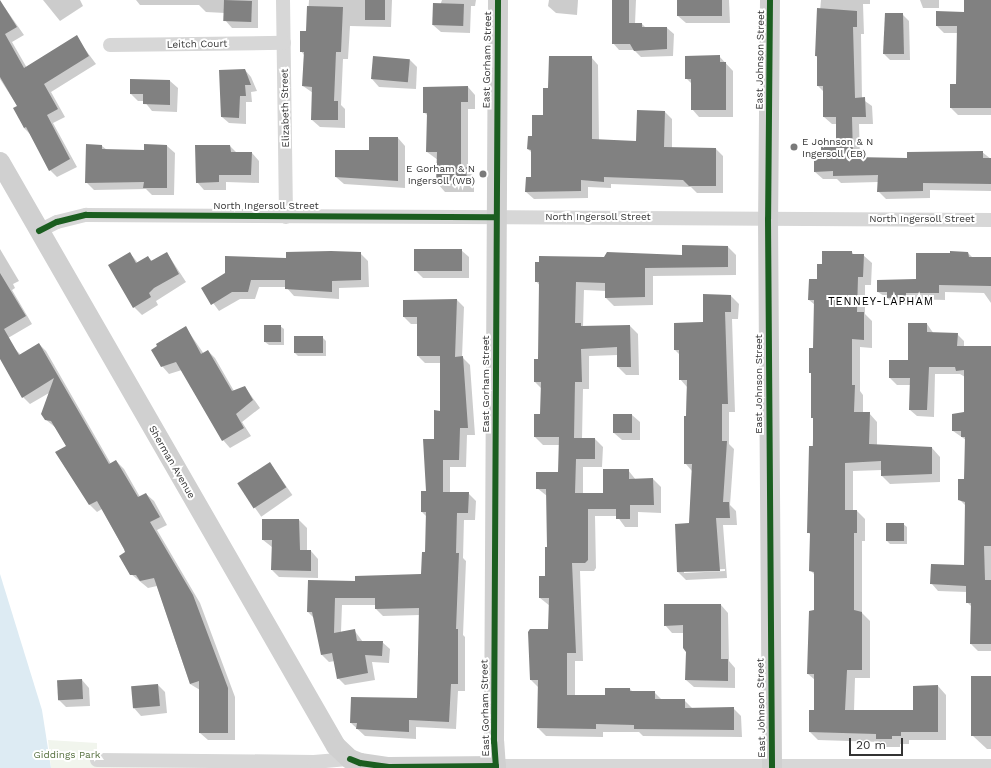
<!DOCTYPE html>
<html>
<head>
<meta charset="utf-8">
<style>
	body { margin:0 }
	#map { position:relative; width:991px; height:768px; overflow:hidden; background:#fff; font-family:"Work Sans",sans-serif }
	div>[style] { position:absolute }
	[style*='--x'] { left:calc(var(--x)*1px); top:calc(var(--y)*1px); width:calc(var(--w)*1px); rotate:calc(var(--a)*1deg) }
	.green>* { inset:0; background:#f1f5ed }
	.water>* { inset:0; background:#ddebf3 }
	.shadow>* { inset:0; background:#0003; transform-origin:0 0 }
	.building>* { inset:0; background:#818181; transform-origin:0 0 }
	.street>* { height:14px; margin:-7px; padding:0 7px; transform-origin:7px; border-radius:7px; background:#d7d7d7 }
	.secondary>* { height:20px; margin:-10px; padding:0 10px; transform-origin:10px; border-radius:10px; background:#d0d0d0 }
	.cycleway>* { height:6px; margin:-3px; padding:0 3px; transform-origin:3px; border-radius:3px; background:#1b5e20 }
	.dots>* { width:11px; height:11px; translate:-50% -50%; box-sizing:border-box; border:2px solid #fff; border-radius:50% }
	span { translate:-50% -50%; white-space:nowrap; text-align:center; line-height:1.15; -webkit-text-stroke:4px #fff; paint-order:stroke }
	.street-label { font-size:10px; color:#333 }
	.poi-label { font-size:10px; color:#333 }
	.left { translate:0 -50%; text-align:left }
	.right { translate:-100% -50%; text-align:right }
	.park-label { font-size:10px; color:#56703f }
	.neighbourhood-label { font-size:11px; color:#000; letter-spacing:1px }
	.scale { position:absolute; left:849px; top:738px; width:54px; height:18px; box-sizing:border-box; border:2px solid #333; border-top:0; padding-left:5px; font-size:12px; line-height:14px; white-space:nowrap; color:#333; -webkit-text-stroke:3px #fff; paint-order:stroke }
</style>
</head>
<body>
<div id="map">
	<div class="green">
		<div style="clip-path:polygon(48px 740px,97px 743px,97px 760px,216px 768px,51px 768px)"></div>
	</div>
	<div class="water">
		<div style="clip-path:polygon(0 574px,42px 710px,51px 768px,0 768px)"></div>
	</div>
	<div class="shadow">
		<div style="clip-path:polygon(43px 0,80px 0,83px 6px,60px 21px)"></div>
		<div style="clip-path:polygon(136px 0,258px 0,258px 28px,232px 28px,225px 20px,225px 13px,206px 12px,199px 5px,140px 5px)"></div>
		<div style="clip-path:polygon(309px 0,392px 0,391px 27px,350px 26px,348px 59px,343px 59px,341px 105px,345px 109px,345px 128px,320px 127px,312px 120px,313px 93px,303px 86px,304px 55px,301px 51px,307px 32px)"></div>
		<div style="clip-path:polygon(442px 0,476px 0,475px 6px,471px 6px,470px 33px,441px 32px,433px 25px)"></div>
		<div style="clip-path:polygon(549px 0,578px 0,577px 15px,556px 13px,548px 6px)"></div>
		<div style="clip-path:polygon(613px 0,636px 0,635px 24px,642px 24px,646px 28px,667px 28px,674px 34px,673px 56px,641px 57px,634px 50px,619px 50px,613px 43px)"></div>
		<div style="clip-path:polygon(678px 0,729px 0,730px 23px,686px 23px,678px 16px)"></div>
		<div style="clip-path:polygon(821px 0,870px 0,870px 4px,863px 4px,864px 34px,861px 34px,862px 99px,872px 106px,873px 124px,859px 124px,860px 158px,908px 159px,982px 152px,991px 159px,991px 191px,930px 190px,930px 198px,886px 199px,878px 191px,878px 182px,841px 183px,837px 179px,823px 179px,815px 172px,822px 158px,837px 147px,837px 124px,832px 124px,824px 117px,824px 92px,818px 86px,818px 58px,816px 56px)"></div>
		<div style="clip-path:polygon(920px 0,939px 0,939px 8px,923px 8px)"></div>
		<div style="clip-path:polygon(965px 0,991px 0,991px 115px,958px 115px,951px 108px,951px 85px,957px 85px,958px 33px,944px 33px,937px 26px,965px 13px)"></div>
		<div style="clip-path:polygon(5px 8px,24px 35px,12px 42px,27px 68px,76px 37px,96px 64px,51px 92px,65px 117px,53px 123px,77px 167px,57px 177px,50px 170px,30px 134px,24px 128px,18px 107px,0 79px,0 11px)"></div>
		<div style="clip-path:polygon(886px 14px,902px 14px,909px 21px,910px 60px,890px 60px,884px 54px)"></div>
		<div style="clip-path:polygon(719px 56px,733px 71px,733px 117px,699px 117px,692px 109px,692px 84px,686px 78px)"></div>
		<div style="clip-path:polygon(591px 57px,598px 65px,599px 140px,637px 142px,665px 112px,672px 119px,672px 148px,716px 149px,723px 156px,723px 193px,697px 193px,691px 187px,611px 184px,611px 188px,588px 187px,588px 198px,534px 199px,526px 192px,532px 178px,532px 153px,528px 149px,544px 116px,549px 89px)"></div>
		<div style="clip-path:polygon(410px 60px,417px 67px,416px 89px,379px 87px,372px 79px)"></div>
		<div style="clip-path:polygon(245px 70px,251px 77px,257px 91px,251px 92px,252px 102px,246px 102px,246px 124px,229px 123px,222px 117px)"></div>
		<div style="clip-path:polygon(131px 80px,170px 81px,178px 88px,177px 112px,152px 111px,144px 101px,138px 101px,131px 94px)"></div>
		<div style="clip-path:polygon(468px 87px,475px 95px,475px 109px,468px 109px,468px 170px,474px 176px,474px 192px,445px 192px,438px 184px,438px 160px,427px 152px,428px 116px,424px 112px)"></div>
		<div style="clip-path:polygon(398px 138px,405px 146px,405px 188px,344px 184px,336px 177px,370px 151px)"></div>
		<div style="clip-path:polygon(102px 146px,107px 150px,145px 151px,145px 146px,167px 146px,175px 153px,174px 195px,152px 195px,146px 189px,94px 190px,86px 182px)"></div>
		<div style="clip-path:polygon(230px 146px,237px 153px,252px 153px,259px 161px,259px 183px,226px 182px,226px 190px,204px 190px,197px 182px)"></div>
		<div style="clip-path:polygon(728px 247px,736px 255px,736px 275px,653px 276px,653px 305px,614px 306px,606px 298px,606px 291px,584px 290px,583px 327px,630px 326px,638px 334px,639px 375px,626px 375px,618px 367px,618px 355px,589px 356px,589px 389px,583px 389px,582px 439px,595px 439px,603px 447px,602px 467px,583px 467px,583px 494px,604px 494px,628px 470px,636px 480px,653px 479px,661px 487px,661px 513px,638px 512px,638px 527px,625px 527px,617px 516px,595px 516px,596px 568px,594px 571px,580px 571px,583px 661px,575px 661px,575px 696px,606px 696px,606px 689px,630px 689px,633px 692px,654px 692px,662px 700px,684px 700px,692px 708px,733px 708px,741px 716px,742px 737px,643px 736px,639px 732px,603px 732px,603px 737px,546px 736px,538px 728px,539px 688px,531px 680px,549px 630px,550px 606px,540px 598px,546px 577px,548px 548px,547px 496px,537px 488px,559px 473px,560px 445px,543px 445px,535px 437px,541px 415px,542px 389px,535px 382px,539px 360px,540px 286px,536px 281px,605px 258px,683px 256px)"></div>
		<div style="clip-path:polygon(0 249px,19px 281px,13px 284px,15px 288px,12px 290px,32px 324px,8px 338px,0 330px)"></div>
		<div style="clip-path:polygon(461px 250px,469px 257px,469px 278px,423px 278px,416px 271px)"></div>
		<div style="clip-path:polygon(852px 252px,854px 255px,863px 255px,872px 263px,871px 285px,865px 285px,865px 314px,872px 321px,872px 348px,860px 347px,860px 391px,863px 395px,863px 413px,869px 413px,877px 422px,877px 446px,932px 448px,940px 457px,940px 482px,890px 484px,882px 476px,882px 470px,853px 471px,853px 511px,857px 511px,865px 519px,865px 541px,862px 541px,862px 613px,870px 621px,870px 678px,855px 678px,854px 711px,914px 711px,938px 686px,946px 695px,946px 740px,909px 740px,909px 744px,900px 744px,900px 747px,885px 747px,880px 742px,818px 740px,810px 732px,815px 711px,815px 680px,808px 674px,815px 610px,815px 575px,810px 570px,811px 535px,808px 532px,814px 420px,812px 417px,812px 374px,810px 372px,814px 350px,815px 305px,809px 300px,823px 265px)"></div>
		<div style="clip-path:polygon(130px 253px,138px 263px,148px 257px,153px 262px,167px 253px,186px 282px,156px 301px,158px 305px,142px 315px,134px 307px,110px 265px)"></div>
		<div style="clip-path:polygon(360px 253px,368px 261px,369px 287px,339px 288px,339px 299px,294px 296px,286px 287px,259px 287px,255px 299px,240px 299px,219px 311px,202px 288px,287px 259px)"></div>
		<div style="clip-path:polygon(968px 253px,973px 258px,991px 258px,991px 303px,984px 293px,945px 292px,945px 300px,912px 299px,913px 304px,896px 304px,878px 292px,917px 280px)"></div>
		<div style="clip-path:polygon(evenodd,704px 295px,731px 296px,739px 304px,738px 319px,732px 319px,735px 412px,729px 412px,729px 444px,734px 449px,730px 505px,736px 511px,737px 525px,723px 525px,727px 578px,686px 580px,678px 572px,676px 525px,690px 524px,692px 471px,685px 463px,687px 387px,680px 379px,680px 355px,675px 350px,704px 323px,704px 295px,725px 569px,725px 571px,684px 573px,684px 571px,725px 569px)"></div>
		<div style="clip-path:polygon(457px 300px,464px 307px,462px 357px,470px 365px,475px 435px,467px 435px,466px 467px,450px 467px,450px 493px,468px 493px,476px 501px,475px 520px,464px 520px,463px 558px,466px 561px,463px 635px,465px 637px,465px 691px,458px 691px,456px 729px,416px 727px,416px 739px,365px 736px,351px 723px,418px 699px,420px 615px,383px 616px,376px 609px,376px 605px,342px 605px,341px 632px,354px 630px,363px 642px,382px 642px,390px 649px,389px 663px,372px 662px,375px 680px,345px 685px,338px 678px,335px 661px,329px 662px,322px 655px,315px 619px,308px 612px,356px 582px,422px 575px,426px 553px,427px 517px,422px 512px,441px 412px,441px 363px,425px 363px,418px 356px,418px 324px,411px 324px,404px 317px,404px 301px)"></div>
		<div style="clip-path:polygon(927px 324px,934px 334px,957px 334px,964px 341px,964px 347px,991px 347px,991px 651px,978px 651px,971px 644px,972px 607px,967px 602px,967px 592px,938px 591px,932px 584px,965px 566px,966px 506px,959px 499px,965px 480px,966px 440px,953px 431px,966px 413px,965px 377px,960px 374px,935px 374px,934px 417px,917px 416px,910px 410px,911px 385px,897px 385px,890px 378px,909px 361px)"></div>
		<div style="clip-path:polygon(280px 326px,284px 329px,284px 345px,269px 345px,265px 342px)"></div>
		<div style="clip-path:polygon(186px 328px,204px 354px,208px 351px,215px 358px,234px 391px,245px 387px,260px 408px,242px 422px,251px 436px,230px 448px,223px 440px,182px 370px,169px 374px,162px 366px)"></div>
		<div style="clip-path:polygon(322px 337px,326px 341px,326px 356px,298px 356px,295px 353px)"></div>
		<div style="clip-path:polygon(39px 344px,46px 351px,111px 464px,116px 461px,124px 469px,140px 497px,146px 494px,154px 501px,167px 525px,157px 530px,200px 603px,235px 697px,235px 740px,208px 740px,200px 733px,200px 690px,190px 684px,157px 586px,148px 588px,131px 574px,126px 553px,102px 509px,97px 512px,90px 505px,56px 453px,67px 447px,56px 428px,45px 419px,49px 393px,30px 404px,23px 397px,0 357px,14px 348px,21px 355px)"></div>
		<div style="clip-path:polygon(632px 415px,640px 422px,640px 440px,622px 440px,614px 433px)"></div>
		<div style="left:270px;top:463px;width:39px;height:38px;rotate:55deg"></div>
		<div style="clip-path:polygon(263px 520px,299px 520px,307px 528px,307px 551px,311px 551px,318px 559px,318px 578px,279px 577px,272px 570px,272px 547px,263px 540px)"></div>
		<div style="clip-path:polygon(903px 524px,907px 527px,907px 544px,890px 544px,886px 540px)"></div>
		<div style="clip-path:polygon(721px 605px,728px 613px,729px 661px,735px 668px,735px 688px,694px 687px,686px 680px,687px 652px,684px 633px,672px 633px,665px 625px)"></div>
		<div style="clip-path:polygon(991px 677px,991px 749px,987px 749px,973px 736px)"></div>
		<div style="clip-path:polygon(82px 680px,89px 688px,90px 706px,66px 707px,59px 700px)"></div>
		<div style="clip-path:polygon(158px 685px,165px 692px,167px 713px,141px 716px,134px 708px)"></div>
	</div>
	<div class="building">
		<div style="clip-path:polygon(0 0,17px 27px,5px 34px,24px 68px,77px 35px,89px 56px,44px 84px,58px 109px,47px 115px,70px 159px,49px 171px,26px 127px,24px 128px,13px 108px,17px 106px,0 77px)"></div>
		<div style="left:224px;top:0;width:28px;height:21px;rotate:2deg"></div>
		<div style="left:365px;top:0;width:20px;height:20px"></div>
		<div style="clip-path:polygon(612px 0,629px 0,629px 23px,642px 23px,642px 27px,667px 27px,667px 49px,634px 51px,630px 44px,612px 44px)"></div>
		<div style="left:677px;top:0;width:45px;height:16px"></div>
		<div style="clip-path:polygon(964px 0,991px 0,991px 108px,950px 108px,950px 84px,956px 84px,957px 26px,936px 26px,936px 11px,964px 12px)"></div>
		<div style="left:433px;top:3px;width:31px;height:22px;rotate:2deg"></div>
		<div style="clip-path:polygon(307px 6px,343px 7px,341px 52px,336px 52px,334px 101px,338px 101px,338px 120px,311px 120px,312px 87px,302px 86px,304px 52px,300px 52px,300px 31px,306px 31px)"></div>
		<div style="clip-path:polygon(817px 8px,857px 11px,857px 27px,853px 27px,855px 98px,865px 97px,866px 117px,852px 117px,853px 157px,907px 158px,907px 152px,983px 151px,983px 158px,991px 158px,991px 184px,923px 183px,923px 191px,877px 192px,878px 175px,833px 176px,833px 171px,814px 172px,814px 158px,821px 157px,821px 147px,836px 146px,836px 117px,823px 117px,823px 86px,817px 86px,817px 56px,815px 56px)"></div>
		<div style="clip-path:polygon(885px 13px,903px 13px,904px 54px,883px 54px)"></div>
		<div style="clip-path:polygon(720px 55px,720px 62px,726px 62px,726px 110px,691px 110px,691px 79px,685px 79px,685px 56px)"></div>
		<div style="left:373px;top:56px;width:37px;height:23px;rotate:5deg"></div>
		<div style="clip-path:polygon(549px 56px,592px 56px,592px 139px,636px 141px,637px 110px,665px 111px,664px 147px,716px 148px,716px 186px,689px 186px,683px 180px,604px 177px,604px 182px,581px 180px,581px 191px,525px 192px,526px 177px,531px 177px,531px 150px,527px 149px,528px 136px,532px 136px,532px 115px,543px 115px,543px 88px,548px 88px)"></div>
		<div style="clip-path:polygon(245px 69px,251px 85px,245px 85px,246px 96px,240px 96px,239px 118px,221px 117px,219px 70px)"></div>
		<div style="clip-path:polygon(130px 79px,170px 80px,170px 105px,143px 104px,143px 94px,130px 94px)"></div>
		<div style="clip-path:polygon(468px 86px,468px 102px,461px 102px,461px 167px,467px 167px,466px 185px,436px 185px,437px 152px,426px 152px,427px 113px,423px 113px,423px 87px)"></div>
		<div style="clip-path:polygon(369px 137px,398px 137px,398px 181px,335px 177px,335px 150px,369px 150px)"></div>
		<div style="clip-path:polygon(86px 144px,102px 145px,102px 149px,144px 150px,144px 144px,167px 145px,167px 188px,143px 188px,144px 182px,85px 183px)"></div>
		<div style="clip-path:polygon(195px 145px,230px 145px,231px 152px,252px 152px,251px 175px,219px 175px,219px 182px,196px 183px)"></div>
		<div style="clip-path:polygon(682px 245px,728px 246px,728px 267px,645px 268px,645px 297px,605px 298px,605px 283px,576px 282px,575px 323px,581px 323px,581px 326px,630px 325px,631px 367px,617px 367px,617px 347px,581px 349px,582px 382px,575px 382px,574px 438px,595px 438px,595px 459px,576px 459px,575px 493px,603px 493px,603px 469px,629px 469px,629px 479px,653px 478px,654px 505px,630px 505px,630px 519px,616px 519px,616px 509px,588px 509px,588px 560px,585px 563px,572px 563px,576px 653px,567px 653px,567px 695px,605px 695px,605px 688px,630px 688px,630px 691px,655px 691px,655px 699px,685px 699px,685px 708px,734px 707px,734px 730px,634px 729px,634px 725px,596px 724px,596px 729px,537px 728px,538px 680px,530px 680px,528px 632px,530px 629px,548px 629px,549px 598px,539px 598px,539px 576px,545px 576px,545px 547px,547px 547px,546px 489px,536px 489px,536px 472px,558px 472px,559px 437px,534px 437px,534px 414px,540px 414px,541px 382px,534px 382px,534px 359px,538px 359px,539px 282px,535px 282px,535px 262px,539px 262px,539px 256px,604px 257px,607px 252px,682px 255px)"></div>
		<div style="left:414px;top:249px;width:48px;height:22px"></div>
		<div style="clip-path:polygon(331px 251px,361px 252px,361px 280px,332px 281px,332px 292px,285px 289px,285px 280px,251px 280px,248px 292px,232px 292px,211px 305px,201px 288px,225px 273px,225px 256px,286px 258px,286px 252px)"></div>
		<div style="clip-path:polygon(822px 251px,852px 251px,852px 254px,864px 254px,863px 277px,858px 277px,857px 312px,864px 312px,864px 340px,852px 339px,852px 385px,855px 385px,854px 412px,870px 412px,869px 444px,932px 447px,932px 474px,881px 476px,881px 461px,845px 463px,845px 510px,857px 510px,857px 533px,854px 533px,854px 610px,862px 612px,862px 670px,847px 670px,845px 710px,913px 710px,913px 686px,938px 685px,938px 732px,901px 732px,901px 736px,892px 736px,892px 739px,876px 739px,876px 734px,809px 732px,809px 710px,814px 710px,814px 674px,807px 674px,809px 611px,814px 610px,814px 572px,809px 571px,810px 533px,807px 533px,809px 446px,813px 446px,813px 418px,811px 418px,811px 373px,809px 373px,809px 348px,813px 348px,814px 300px,808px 300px,809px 279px,817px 279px,817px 264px,822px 264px)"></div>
		<div style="clip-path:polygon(950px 251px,968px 252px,969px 257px,991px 257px,991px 286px,939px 285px,939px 293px,906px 293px,906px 297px,887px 298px,887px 292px,877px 292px,877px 280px,916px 279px,916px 253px,950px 253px)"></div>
		<div style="clip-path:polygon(130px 252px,136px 263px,148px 256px,151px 261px,167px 252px,179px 274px,154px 288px,149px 293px,151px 297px,133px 308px,108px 265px)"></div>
		<div style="clip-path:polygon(0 273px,26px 316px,4px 329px,19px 355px,39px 343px,109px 464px,116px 460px,138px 497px,146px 493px,160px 517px,150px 522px,193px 595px,228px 688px,228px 733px,199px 733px,199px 681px,190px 684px,154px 578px,140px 581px,136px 575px,130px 575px,119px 556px,125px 552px,124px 549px,97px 501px,89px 505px,55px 452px,66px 446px,51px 421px,45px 420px,41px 414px,54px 378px,22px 398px,0 359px)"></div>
		<div style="clip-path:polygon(703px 294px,731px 295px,731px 312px,725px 312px,728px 404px,722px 404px,722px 441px,727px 441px,723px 502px,729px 502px,730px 518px,716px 518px,720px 571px,677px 572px,675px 524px,689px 523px,692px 464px,684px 464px,684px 416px,686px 416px,687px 380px,679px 380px,679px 350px,674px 350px,674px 323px,703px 322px)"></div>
		<div style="clip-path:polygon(457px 299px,455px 357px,463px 356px,468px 428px,460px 428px,459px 460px,443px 460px,443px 492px,469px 492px,468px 513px,457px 513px,456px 553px,459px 553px,456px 629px,458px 629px,458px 684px,451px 684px,449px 722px,409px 720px,409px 732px,356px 729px,357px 723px,350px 723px,351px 697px,417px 698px,419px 608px,375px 609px,375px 598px,335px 598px,334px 633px,355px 629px,357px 641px,383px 641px,382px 656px,365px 655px,368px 673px,337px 679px,332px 653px,321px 655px,312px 612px,307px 612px,308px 580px,355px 581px,355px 576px,421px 574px,422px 552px,425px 552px,426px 512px,421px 512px,421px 491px,426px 491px,423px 439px,434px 439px,434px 410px,440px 411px,440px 356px,417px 356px,417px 317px,403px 317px,403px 300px)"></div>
		<div style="clip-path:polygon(908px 323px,927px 323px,927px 332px,958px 333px,957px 346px,991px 346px,991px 546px,984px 546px,985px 580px,991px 580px,991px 644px,970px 644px,971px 603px,966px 603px,966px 586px,930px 584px,931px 564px,964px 565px,965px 502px,958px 500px,958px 479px,964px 479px,965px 437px,961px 437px,961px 431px,952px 431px,952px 414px,964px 412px,964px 370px,956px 371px,955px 367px,929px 367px,927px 410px,909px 410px,910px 378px,889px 378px,889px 360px,908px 360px)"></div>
		<div style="left:264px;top:325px;width:17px;height:17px"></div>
		<div style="clip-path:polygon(186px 326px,201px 354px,208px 350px,232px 391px,245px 386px,253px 400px,236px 414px,244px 428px,222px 441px,176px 362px,161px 367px,151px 350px,157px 346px,156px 344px)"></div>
		<div style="left:323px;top:336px;width:17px;height:29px;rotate:90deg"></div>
		<div style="left:613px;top:414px;width:19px;height:19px"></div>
		<div style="left:270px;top:462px;width:30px;height:39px;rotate:57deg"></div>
		<div style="clip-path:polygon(262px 519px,299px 519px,300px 550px,311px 550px,311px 571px,271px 570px,272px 540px,262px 540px)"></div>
		<div style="left:886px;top:523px;width:18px;height:18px"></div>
		<div style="clip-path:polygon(664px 604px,721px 604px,721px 659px,728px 659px,728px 681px,685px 680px,686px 652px,683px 648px,683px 625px,664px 626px)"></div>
		<div style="left:971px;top:676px;width:20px;height:60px"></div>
		<div style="left:82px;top:679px;width:20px;height:25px;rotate:87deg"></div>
		<div style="left:158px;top:684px;width:22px;height:27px;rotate:85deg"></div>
	</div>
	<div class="street">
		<div style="--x:283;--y:0;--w:217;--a:89.2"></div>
		<div style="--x:110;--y:45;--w:174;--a:-0.7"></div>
		<div style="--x:39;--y:231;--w:20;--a:-27"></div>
		<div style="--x:57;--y:222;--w:30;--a:-14"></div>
		<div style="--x:86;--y:215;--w:905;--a:0.32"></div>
		<div style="--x:97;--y:760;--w:217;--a:0.5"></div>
		<div style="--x:314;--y:762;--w:36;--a:-5"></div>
		<div style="--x:496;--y:766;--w:495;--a:0"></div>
	</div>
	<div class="secondary">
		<div style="--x:770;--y:0;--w:219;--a:90.5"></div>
		<div style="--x:768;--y:219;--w:549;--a:89.58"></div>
		<div style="--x:0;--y:162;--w:674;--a:60.09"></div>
		<div style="--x:336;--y:746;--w:19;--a:43"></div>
		<div style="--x:350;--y:759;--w:11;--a:22"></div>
		<div style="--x:360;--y:763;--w:29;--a:8"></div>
		<div style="--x:389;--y:767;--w:107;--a:-0.5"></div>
		<div style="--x:496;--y:768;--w:26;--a:-94"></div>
		<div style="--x:494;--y:742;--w:742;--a:-89.69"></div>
	</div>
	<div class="cycleway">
		<div style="--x:770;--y:0;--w:219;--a:90.5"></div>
		<div style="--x:768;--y:219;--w:549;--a:89.58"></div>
		<div style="--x:39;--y:231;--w:20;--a:-27"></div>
		<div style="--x:57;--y:222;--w:30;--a:-14"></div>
		<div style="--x:86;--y:215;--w:410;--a:0.3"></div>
		<div style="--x:350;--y:759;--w:11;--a:22"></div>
		<div style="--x:360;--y:763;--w:29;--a:8"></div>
		<div style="--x:389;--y:767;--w:107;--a:-0.5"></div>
		<div style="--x:496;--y:768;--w:26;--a:-94"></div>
		<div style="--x:494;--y:742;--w:742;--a:-89.69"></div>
	</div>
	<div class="dots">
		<div style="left:794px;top:147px;background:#7a7a7a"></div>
		<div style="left:483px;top:174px;background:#7a7a7a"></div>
	</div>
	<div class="street-label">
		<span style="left:197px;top:44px;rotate:-1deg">Leitch Court</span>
		<span style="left:487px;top:60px;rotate:-89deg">East Gorham Street</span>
		<span style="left:760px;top:60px;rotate:-89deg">East Johnson Street</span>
		<span style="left:285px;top:108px;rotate:-91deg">Elizabeth Street</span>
		<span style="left:266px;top:206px">North Ingersoll Street</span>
		<span style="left:598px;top:217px">North Ingersoll Street</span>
		<span style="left:922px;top:219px">North Ingersoll Street</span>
		<span style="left:486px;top:384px;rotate:-90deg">East Gorham Street</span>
		<span style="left:759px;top:384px;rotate:-90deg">East Johnson Street</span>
		<span style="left:172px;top:462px;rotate:60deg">Sherman Avenue</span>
		<span style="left:485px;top:708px;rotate:-91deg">East Gorham Street</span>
		<span style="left:761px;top:708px;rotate:-91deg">East Johnson Street</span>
	</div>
	<div class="poi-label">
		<span class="left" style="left:802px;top:147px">E Johnson &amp; N<br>Ingersoll (EB)</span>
		<span class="right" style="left:475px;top:174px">E Gorham &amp; N<br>Ingersoll (WB)</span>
	</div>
	<div class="park-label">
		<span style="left:67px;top:755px">Giddings Park</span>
	</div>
	<div class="neighbourhood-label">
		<span style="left:881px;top:302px">TENNEY-LAPHAM</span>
	</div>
	<div class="scale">20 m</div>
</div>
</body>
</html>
